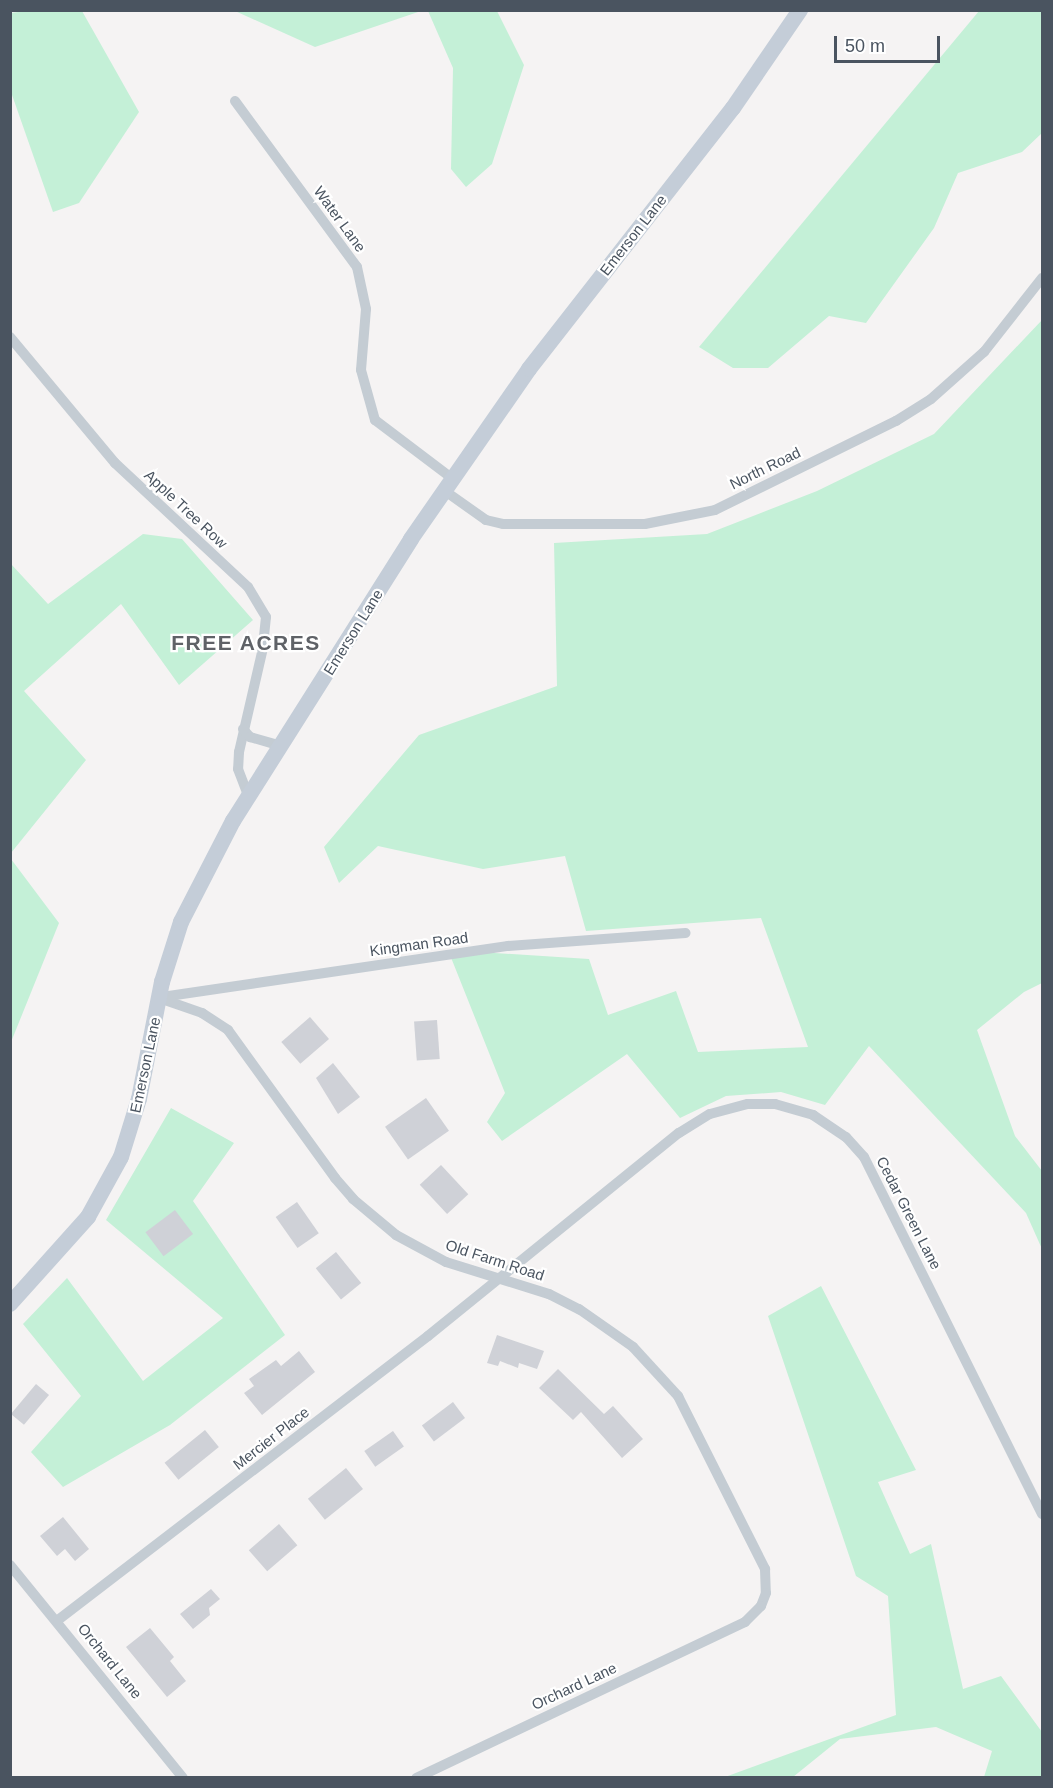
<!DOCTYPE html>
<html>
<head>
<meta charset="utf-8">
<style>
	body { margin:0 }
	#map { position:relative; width:1053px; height:1788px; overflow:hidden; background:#f5f3f3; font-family:Helvetica,sans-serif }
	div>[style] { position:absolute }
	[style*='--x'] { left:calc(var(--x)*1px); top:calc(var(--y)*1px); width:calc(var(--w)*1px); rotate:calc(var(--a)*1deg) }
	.green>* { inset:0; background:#c4f0d7 }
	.building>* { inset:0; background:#cfd1d7; transform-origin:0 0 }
	.street>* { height:10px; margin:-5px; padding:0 5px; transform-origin:5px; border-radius:5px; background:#c4ccd3 }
	.secondary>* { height:16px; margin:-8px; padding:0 8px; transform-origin:8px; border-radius:8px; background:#c4cdd8 }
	span { translate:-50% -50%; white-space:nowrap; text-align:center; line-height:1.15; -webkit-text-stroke:4.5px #fff; paint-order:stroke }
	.street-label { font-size:15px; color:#4a5460 }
	.district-label { font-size:21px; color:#5f6267; font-weight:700; letter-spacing:1.5px }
	.frame { position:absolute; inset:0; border:12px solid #4a5460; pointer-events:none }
	.scale { position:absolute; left:834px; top:36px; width:106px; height:27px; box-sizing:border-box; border:3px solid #4a5460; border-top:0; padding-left:8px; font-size:18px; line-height:21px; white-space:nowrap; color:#4a5460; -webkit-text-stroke:4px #fff; paint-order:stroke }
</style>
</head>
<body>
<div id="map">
	<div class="green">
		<div style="clip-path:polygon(32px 10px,82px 11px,139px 112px,79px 203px,53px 212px,11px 92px,11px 13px)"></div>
		<div style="clip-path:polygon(235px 11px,421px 11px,315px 47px)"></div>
		<div style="clip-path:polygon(428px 11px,497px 11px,524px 65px,492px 164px,466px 187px,451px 169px,453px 68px)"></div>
		<div style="clip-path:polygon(979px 11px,1042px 11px,1042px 133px,1022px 152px,958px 173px,934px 228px,866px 323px,829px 316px,768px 368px,733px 368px,699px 347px)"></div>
		<div style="clip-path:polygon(1042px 320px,1042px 983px,1024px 992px,977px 1030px,1015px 1136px,1042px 1171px,1042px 1249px,1026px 1213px,869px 1046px,825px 1105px,781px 1092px,726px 1096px,680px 1118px,627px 1054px,502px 1141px,487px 1122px,505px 1093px,448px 950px,589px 959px,608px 1015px,676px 991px,698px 1052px,808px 1047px,761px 918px,586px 931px,565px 856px,483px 869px,378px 846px,339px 883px,324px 847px,419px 735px,557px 686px,554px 543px,707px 534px,817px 491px,934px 434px)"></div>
		<div style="clip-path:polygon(143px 534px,182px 539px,253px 620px,179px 685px,121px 604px,24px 691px,86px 760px,11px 853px,11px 564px,48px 604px)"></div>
		<div style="clip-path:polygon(11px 859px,59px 923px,11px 1042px)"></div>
		<div style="clip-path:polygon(171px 1108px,234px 1143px,193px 1201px,285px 1335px,170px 1425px,63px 1487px,31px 1452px,81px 1396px,23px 1324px,67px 1278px,143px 1381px,223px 1318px,106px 1220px)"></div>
		<div style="clip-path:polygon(821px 1286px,916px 1470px,878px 1482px,910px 1554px,931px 1544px,963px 1689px,1001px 1676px,1042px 1732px,1042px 1777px,984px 1777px,992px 1751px,936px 1727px,840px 1739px,793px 1777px,725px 1777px,896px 1715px,888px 1596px,856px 1576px,768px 1316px)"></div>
	</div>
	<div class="building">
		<div style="left:310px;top:1017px;width:29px;height:38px;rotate:49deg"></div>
		<div style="left:437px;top:1020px;width:39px;height:23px;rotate:86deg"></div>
		<div style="clip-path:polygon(333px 1063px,360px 1097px,338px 1114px,316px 1078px)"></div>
		<div style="left:426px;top:1098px;width:40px;height:50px;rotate:55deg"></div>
		<div style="left:441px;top:1165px;width:40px;height:29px;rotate:47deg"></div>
		<div style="left:297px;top:1202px;width:38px;height:26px;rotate:55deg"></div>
		<div style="left:175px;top:1210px;width:30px;height:37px;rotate:53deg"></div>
		<div style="left:336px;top:1252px;width:40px;height:26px;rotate:51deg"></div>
		<div style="clip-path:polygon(497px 1335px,544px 1351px,537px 1369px,519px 1363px,518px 1368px,500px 1361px,498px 1366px,487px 1363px)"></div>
		<div style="clip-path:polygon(299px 1351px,315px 1372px,262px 1415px,244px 1393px,254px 1386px,249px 1379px,276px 1360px,281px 1366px)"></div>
		<div style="clip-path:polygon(558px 1369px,604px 1414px,613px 1406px,643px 1439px,622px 1458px,581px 1412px,573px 1420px,539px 1388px)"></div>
		<div style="left:36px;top:1384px;width:17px;height:39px;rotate:40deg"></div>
		<div style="left:453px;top:1402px;width:20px;height:39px;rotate:53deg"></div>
		<div style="left:205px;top:1430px;width:22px;height:52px;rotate:51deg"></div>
		<div style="left:393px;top:1431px;width:19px;height:35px;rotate:55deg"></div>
		<div style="left:346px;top:1468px;width:27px;height:49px;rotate:51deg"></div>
		<div style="clip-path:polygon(63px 1517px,89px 1549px,75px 1561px,65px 1549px,57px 1556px,40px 1536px)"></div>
		<div style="left:279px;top:1524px;width:28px;height:40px;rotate:49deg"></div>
		<div style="clip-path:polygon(211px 1589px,220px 1599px,209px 1608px,210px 1615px,193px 1629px,180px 1614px)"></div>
		<div style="clip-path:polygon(150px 1628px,174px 1657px,170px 1661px,186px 1681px,167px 1697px,126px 1647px)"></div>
	</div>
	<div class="street">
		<div style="--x:235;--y:101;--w:206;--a:53.7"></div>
		<div style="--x:357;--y:267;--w:43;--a:77.9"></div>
		<div style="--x:366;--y:309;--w:61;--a:94.7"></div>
		<div style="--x:361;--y:370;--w:52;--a:74.4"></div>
		<div style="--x:375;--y:420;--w:98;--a:37.1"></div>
		<div style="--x:10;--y:337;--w:164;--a:50.2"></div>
		<div style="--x:115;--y:463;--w:182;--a:43"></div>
		<div style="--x:248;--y:587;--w:35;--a:59"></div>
		<div style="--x:266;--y:617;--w:31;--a:96"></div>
		<div style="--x:263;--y:648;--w:107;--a:103"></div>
		<div style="--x:239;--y:752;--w:17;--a:93"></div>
		<div style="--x:238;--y:769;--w:31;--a:69"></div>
		<div style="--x:445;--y:491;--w:50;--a:35.3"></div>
		<div style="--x:486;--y:520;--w:17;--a:13"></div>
		<div style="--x:503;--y:524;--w:142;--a:0"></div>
		<div style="--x:645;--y:524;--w:71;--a:-11.3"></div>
		<div style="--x:715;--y:510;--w:202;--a:-26.2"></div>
		<div style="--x:896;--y:421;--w:41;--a:-32.2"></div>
		<div style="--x:931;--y:399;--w:71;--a:-41.6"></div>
		<div style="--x:984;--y:352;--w:94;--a:-51.9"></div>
		<div style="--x:243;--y:729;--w:11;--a:49"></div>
		<div style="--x:250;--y:737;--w:33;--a:16"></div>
		<div style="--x:162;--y:997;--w:350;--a:-8.4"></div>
		<div style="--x:508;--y:946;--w:178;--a:-4.2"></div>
		<div style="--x:159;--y:998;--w:46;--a:19.2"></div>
		<div style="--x:202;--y:1013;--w:31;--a:33"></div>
		<div style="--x:228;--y:1030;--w:183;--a:54.1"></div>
		<div style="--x:335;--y:1178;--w:28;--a:49"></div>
		<div style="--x:353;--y:1199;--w:56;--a:39.9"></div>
		<div style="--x:396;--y:1235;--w:57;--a:28.4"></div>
		<div style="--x:446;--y:1262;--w:108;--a:17.3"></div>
		<div style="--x:549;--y:1294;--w:34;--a:27"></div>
		<div style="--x:579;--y:1309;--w:66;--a:35.1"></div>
		<div style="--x:633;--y:1347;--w:67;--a:47.4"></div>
		<div style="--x:678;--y:1396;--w:194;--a:63.3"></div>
		<div style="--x:765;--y:1569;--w:24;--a:88"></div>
		<div style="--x:766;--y:1593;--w:14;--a:111"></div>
		<div style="--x:761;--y:1606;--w:23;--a:135"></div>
		<div style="--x:745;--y:1622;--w:364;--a:154.6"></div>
		<div style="--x:10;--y:1565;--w:274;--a:50.9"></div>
		<div style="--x:58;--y:1620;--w:466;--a:-37.5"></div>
		<div style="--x:428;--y:1336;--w:323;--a:-39"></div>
		<div style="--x:679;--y:1133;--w:36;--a:-32"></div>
		<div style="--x:710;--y:1114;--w:39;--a:-15"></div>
		<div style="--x:748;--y:1104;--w:27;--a:0"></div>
		<div style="--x:775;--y:1104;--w:40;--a:16"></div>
		<div style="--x:813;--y:1115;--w:40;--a:34"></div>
		<div style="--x:846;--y:1137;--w:27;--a:48"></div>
		<div style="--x:864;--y:1157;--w:399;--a:63.5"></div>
	</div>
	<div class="secondary">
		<div style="--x:10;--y:1304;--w:117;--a:-48.1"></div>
		<div style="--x:88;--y:1217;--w:68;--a:-61.2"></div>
		<div style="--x:121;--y:1157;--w:61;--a:-72.8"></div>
		<div style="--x:139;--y:1099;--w:119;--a:-78.9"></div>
		<div style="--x:162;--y:982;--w:63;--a:-72.4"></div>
		<div style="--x:181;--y:922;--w:114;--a:-62.8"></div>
		<div style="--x:233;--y:821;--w:333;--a:-57.7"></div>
		<div style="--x:411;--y:539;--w:207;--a:-55.2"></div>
		<div style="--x:529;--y:369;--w:331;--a:-52"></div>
		<div style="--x:733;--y:108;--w:119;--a:-55.6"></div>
	</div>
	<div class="street-label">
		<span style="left:340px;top:219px;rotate:54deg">Water Lane</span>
		<span style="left:633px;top:235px;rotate:-52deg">Emerson Lane</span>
		<span style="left:765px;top:468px;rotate:-26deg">North Road</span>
		<span style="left:186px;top:509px;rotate:43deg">Apple Tree Row</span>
		<span style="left:353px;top:632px;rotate:-58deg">Emerson Lane</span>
		<span style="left:419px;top:944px;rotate:-8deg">Kingman Road</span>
		<span style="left:145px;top:1065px;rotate:-78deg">Emerson Lane</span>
		<span style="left:909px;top:1213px;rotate:63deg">Cedar Green Lane</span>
		<span style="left:495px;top:1260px;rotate:18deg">Old Farm Road</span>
		<span style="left:271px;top:1438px;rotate:-38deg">Mercier Place</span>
		<span style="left:110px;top:1661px;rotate:51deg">Orchard Lane</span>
		<span style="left:574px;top:1686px;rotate:-25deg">Orchard Lane</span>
	</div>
	<div class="district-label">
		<span style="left:246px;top:643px">FREE ACRES</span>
	</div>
	<div class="frame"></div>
	<div class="scale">50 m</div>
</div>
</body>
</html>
